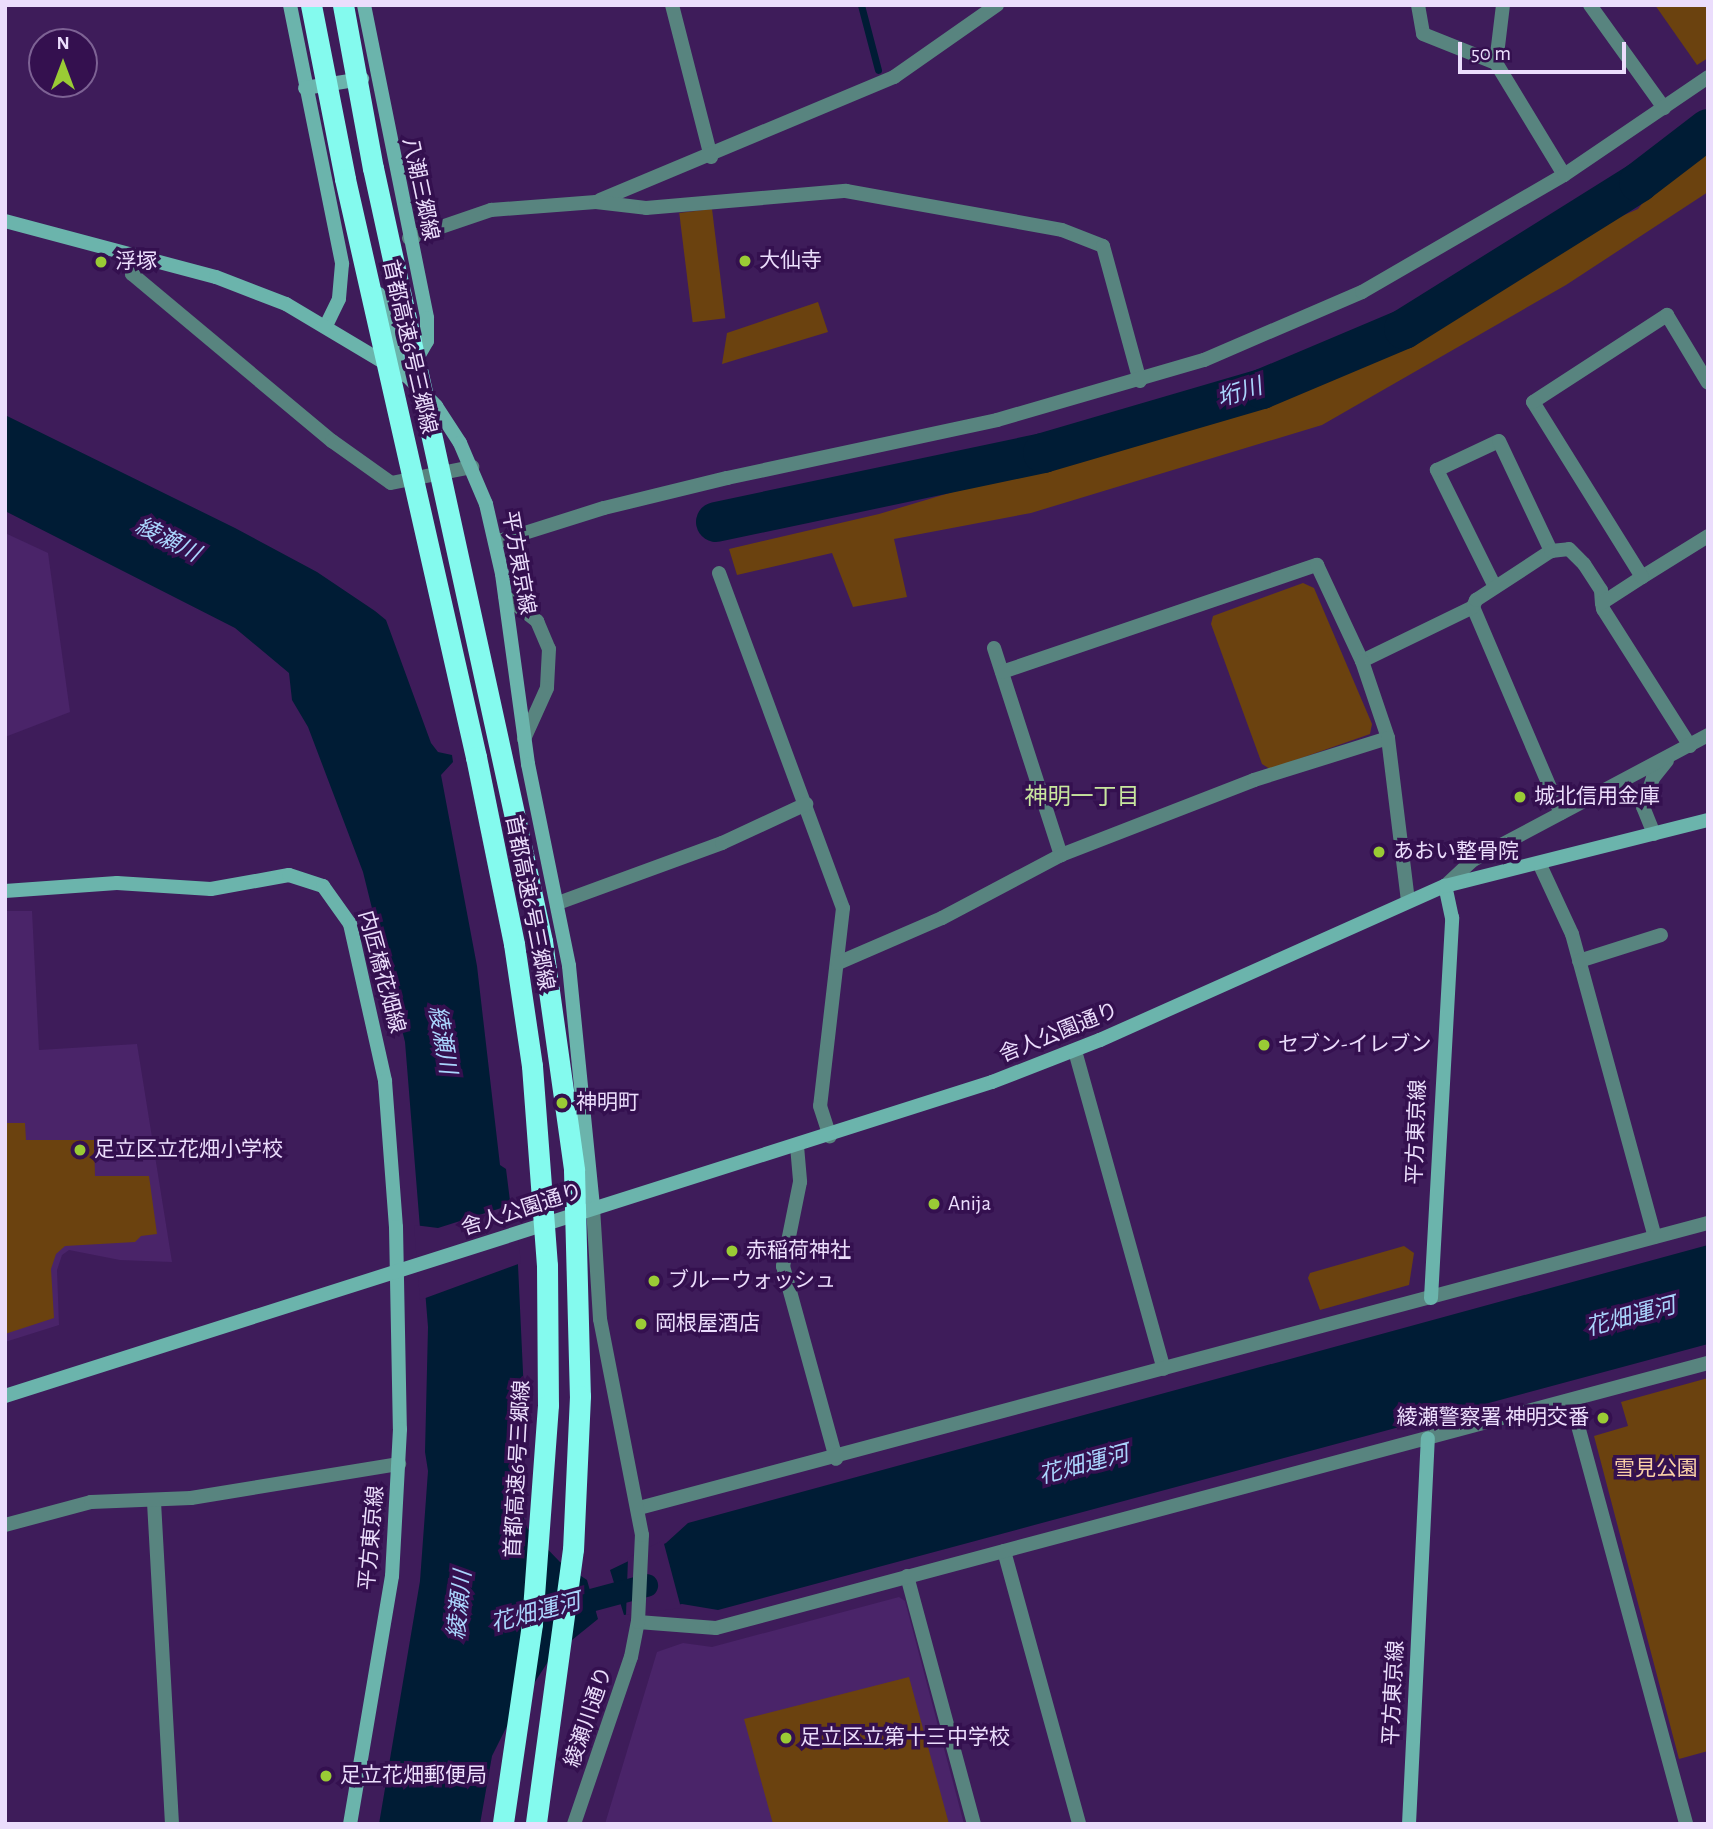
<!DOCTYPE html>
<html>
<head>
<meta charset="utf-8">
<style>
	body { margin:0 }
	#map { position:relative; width:1713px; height:1829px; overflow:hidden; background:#3e1c5a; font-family:"Alegreya Sans","Noto Sans JP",sans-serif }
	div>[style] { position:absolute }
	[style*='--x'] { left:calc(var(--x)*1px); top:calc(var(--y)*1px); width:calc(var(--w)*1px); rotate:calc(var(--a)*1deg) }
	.built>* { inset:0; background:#4a2469 }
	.green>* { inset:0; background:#6b420f; transform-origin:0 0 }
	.water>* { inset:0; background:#001c35 }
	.pier>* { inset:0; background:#3e1c5a }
	.stream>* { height:7px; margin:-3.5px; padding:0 3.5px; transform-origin:3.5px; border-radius:3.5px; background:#001c35 }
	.canal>* { height:23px; margin:-11.5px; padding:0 11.5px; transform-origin:11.5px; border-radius:11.5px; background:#001c35 }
	.river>* { height:40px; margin:-20px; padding:0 20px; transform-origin:20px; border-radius:20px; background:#001c35 }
	.minor>* { height:14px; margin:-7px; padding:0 7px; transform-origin:7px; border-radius:7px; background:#58847f }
	.tertiary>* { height:14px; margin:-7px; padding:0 7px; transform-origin:7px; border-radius:7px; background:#58847f }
	.secondary>* { height:14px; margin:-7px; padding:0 7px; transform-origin:7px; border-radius:7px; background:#6bb4ac }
	.motorway>* { height:21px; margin:-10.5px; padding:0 10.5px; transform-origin:10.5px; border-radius:10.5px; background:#84faee }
	.dots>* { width:19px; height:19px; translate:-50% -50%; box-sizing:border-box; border:4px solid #34104f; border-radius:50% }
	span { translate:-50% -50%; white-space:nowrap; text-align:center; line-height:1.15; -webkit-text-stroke:7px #34104f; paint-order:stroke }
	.street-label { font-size:21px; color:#ebddfc }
	.poi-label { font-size:21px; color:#ebddfc }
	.left { translate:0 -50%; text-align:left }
	.right { translate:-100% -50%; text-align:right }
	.park-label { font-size:21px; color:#fad0a6 }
	.water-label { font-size:23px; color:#aad5fd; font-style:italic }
	.neighbourhood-label { font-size:23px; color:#c8e69e }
	.frame { position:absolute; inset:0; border:7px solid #ebddfc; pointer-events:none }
	.north { position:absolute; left:28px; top:28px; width:70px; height:70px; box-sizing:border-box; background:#34104f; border:2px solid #7d6294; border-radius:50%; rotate:0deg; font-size:19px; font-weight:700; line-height:28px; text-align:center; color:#ebddfc }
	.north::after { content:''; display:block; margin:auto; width:24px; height:32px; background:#9acb35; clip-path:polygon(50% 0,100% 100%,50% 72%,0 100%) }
	.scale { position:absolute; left:1458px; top:42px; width:168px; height:32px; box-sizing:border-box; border:4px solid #ebddfc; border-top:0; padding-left:9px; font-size:21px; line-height:24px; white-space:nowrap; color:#ebddfc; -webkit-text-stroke:5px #34104f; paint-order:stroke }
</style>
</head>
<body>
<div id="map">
	<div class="built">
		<div style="clip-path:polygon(5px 533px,48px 553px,70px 712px,5px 737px)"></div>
		<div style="clip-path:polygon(5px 911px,32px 911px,39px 1050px,137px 1044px,172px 1262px,120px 1260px,69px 1250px,62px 1255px,57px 1270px,59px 1325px,5px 1342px)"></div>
		<div style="clip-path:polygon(899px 1597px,905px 1601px,964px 1824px,605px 1824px,657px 1652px,683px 1643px,712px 1647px)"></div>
	</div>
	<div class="green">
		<div style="clip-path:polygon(1655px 5px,1708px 5px,1708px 58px,1697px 65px)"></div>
		<div style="clip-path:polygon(1708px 145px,1708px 192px,1566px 285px,1322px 425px,1031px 513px,894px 539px,907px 597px,853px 607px,832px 553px,737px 575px,729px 549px,879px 514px,1220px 412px,1364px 357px,1594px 228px,1638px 209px,1664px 174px)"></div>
		<div style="left:712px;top:209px;width:110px;height:33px;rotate:83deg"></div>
		<div style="clip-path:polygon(818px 302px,828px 332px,722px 364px,727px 333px)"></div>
		<div style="clip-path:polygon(1303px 583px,1314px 588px,1372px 724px,1370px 734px,1270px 769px,1262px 764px,1211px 624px,1213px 616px)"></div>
		<div style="clip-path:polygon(5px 1123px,25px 1123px,26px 1140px,94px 1140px,95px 1176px,149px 1176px,157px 1234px,141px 1236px,135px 1242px,65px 1246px,56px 1254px,51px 1269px,54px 1318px,5px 1334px)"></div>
		<div style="clip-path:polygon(1404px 1246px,1414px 1253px,1409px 1285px,1320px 1310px,1308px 1278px,1310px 1273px)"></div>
		<div style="clip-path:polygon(1708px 1378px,1708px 1751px,1679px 1759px,1594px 1436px,1628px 1426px,1621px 1402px)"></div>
		<div style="clip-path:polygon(909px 1677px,949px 1824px,773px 1824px,744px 1719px)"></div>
	</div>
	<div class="water">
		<div style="clip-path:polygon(5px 415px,235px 528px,317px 572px,375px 611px,386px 620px,431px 743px,438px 752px,452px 755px,453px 762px,441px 775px,477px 966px,500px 1165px,506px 1169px,518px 1265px,525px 1415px,522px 1512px,527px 1528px,560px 1562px,587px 1580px,598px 1619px,551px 1657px,508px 1724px,492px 1756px,480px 1824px,379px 1824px,420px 1581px,428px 1471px,425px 1452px,428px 1327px,405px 1042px,363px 872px,308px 727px,292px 700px,289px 673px,235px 628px,5px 511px)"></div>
		<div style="clip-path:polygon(1708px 1245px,1708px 1344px,718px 1610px,682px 1604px,624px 1615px,610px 1570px,666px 1543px,688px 1523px)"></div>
	</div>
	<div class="pier">
		<div style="clip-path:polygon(514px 1204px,521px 1263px,420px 1300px,414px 1225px,438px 1228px)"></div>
		<div style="clip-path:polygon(663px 1540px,681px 1608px,626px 1615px,628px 1558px)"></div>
	</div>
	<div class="stream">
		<div style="--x:861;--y:5;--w:67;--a:75.3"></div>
	</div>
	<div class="canal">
		<div style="--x:564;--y:1607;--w:85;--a:-15"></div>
	</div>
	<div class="river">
		<div style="--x:716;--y:522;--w:334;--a:-11.9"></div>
		<div style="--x:1043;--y:453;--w:228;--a:-16.3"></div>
		<div style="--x:1262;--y:389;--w:154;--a:-22.9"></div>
		<div style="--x:1404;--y:329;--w:277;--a:-32"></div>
		<div style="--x:1639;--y:182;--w:87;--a:-37.5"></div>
	</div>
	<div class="minor">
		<div style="--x:672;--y:5;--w:157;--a:75.6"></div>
		<div style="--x:1418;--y:5;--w:29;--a:80"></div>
		<div style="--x:1423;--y:34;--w:79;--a:21.7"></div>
		<div style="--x:1503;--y:5;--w:58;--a:96.9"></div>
		<div style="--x:1496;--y:63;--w:131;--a:58.7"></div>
		<div style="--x:1590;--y:5;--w:127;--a:54.3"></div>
		<div style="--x:600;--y:200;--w:319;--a:-22.7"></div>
		<div style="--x:894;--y:77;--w:126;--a:-35"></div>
		<div style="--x:409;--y:238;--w:87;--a:-18.9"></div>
		<div style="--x:491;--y:210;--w:105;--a:-4.4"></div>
		<div style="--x:596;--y:202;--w:50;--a:6.8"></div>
		<div style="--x:646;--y:208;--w:201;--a:-4.9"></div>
		<div style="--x:846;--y:191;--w:219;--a:10.2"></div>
		<div style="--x:1062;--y:230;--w:44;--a:21.3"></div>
		<div style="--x:1103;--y:246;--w:140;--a:74.7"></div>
		<div style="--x:132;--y:254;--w:20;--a:90"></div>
		<div style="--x:132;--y:274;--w:261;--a:39.9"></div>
		<div style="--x:332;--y:441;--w:72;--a:35.4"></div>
		<div style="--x:391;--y:483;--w:83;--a:-11.2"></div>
		<div style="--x:496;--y:542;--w:113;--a:-17.5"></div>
		<div style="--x:604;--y:508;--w:127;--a:-13.7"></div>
		<div style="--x:727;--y:478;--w:276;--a:-12.1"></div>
		<div style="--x:997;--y:420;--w:216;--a:-16.2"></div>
		<div style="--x:1204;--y:360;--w:172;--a:-23.3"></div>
		<div style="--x:1362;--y:292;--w:233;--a:-30.1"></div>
		<div style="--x:1564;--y:175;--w:174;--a:-34.2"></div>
		<div style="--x:719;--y:573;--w:357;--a:69.7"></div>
		<div style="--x:843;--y:908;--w:199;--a:96.6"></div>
		<div style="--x:820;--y:1106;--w:32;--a:72"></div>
		<div style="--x:1642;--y:577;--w:78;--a:-31.8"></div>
		<div style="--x:1495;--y:587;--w:131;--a:-116.4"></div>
		<div style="--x:1437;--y:470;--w:68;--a:-25.1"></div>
		<div style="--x:1499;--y:441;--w:122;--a:64.7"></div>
		<div style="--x:505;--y:596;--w:41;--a:38"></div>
		<div style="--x:537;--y:621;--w:30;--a:67"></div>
		<div style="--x:549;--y:649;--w:39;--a:93"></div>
		<div style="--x:547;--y:688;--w:56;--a:114.3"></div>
		<div style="--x:1473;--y:607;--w:224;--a:66.9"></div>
		<div style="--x:994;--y:648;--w:218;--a:72.1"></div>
		<div style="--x:1362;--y:661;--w:123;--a:-25.9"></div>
		<div style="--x:1473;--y:607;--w:8;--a:-67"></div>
		<div style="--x:1476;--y:600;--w:90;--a:-33.2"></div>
		<div style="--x:1551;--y:551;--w:18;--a:-6"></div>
		<div style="--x:1569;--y:549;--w:21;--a:45"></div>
		<div style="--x:1584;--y:564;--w:31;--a:57"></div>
		<div style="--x:1601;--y:590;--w:13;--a:86"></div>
		<div style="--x:1002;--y:672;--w:333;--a:-18.8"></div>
		<div style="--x:1317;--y:565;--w:106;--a:64.9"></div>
		<div style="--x:1362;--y:661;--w:81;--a:71.3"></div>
		<div style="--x:1690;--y:746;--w:162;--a:-122.4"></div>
		<div style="--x:1603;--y:609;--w:6;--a:-99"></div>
		<div style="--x:1602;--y:603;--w:48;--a:-33"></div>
		<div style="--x:1642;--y:577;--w:206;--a:-121.9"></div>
		<div style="--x:1533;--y:402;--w:160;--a:-33"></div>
		<div style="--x:1667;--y:315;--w:79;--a:58.9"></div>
		<div style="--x:1654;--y:834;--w:29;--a:-112"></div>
		<div style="--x:1643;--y:807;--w:31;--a:-71"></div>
		<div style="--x:1653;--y:778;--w:22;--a:-51"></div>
		<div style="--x:1540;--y:865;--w:76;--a:65.1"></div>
		<div style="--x:1572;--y:934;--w:314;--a:74.7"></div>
		<div style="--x:1445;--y:886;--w:38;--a:-43"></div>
		<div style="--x:1473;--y:860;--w:266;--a:-28"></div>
		<div style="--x:558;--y:903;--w:175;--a:-20.1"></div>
		<div style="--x:722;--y:843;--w:93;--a:-24.9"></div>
		<div style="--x:1579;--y:961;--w:86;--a:-17.6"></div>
		<div style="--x:838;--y:963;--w:113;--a:-23.4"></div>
		<div style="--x:942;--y:918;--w:135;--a:-27.9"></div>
		<div style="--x:1061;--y:855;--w:207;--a:-21.2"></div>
		<div style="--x:1254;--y:780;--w:140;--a:-17.4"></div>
		<div style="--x:1388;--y:738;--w:163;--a:83"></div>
		<div style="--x:1075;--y:1051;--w:330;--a:74.4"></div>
		<div style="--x:797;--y:1146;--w:36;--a:85"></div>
		<div style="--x:800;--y:1182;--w:86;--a:101.4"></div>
		<div style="--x:783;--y:1266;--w:200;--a:74.6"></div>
		<div style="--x:1571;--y:1400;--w:439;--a:74.8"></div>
		<div style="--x:154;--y:1502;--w:323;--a:86.8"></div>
		<div style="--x:5;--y:1525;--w:89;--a:-15"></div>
		<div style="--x:91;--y:1502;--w:100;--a:-2.3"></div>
		<div style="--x:191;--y:1498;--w:211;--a:-9.3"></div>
		<div style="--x:1004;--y:1551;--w:283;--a:74.6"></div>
		<div style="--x:907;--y:1576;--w:257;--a:74.9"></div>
		<div style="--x:638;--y:1622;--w:78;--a:4.4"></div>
		<div style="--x:716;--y:1628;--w:1027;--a:-14.96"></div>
	</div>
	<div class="tertiary">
		<div style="--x:639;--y:1508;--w:1106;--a:-14.93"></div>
		<div style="--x:574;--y:1824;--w:176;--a:-71.2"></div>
		<div style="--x:631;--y:1657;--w:36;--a:-79"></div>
		<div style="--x:638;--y:1622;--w:87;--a:-87.4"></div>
		<div style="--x:642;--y:1535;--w:220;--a:-101"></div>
		<div style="--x:600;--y:1319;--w:111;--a:-93.6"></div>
	</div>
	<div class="secondary">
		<div style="--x:290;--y:5;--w:264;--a:78.6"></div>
		<div style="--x:342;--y:264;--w:35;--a:95"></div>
		<div style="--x:339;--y:299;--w:30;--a:116"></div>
		<div style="--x:364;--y:5;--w:319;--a:78.6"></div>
		<div style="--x:427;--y:318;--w:23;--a:90"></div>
		<div style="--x:427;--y:341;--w:28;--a:120"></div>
		<div style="--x:305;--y:88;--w:58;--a:-9"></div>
		<div style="--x:5;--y:221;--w:218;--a:14.9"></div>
		<div style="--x:216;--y:277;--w:75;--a:21.1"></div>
		<div style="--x:286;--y:304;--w:141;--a:30.8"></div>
		<div style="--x:407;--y:376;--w:42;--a:46"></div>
		<div style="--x:436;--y:406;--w:44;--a:57"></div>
		<div style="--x:460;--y:443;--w:66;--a:66.9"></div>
		<div style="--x:486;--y:504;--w:72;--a:77.1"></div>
		<div style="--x:502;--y:574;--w:192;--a:82.2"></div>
		<div style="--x:528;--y:764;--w:206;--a:78.5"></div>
		<div style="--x:569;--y:966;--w:243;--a:84.3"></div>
		<div style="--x:379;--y:294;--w:87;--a:71.1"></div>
		<div style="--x:5;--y:891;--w:112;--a:-4.1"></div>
		<div style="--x:117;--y:883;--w:94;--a:3.7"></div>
		<div style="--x:211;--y:889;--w:79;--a:-10.2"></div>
		<div style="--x:289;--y:875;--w:36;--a:18"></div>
		<div style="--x:323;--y:886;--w:47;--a:54.6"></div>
		<div style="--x:350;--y:924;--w:161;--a:77.4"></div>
		<div style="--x:385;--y:1081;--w:146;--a:85.7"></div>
		<div style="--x:396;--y:1227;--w:202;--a:88.9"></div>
		<div style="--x:400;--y:1429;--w:147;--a:93.1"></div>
		<div style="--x:392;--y:1576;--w:252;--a:99.6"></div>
		<div style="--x:1431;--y:1298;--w:381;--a:-86.8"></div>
		<div style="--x:1452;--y:918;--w:33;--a:-102"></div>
		<div style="--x:5;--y:1396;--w:1036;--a:-17.65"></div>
		<div style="--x:992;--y:1082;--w:116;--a:-21.3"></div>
		<div style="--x:1100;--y:1040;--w:378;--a:-24.1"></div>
		<div style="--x:1445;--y:886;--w:271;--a:-14.1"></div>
		<div style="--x:1409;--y:1824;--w:386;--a:-87.2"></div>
	</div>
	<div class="motorway">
		<div style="--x:311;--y:5;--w:177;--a:78.9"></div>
		<div style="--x:345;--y:179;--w:593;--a:77.23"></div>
		<div style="--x:476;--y:757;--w:191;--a:78.5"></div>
		<div style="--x:514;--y:944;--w:123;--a:81.6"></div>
		<div style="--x:532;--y:1066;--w:200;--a:85.7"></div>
		<div style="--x:547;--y:1265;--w:140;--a:89.6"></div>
		<div style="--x:548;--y:1405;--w:220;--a:94.2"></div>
		<div style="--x:532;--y:1624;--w:202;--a:98.3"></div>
		<div style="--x:343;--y:5;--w:166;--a:79.6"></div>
		<div style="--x:373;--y:168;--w:791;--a:77.67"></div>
		<div style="--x:542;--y:941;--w:231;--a:82"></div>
		<div style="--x:574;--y:1170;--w:226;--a:88.5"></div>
		<div style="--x:580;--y:1396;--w:153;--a:92.6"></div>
		<div style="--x:573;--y:1549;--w:277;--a:97.7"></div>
	</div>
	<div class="dots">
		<div style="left:745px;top:261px;background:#9acb35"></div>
		<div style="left:101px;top:262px;background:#9acb35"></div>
		<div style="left:1520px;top:797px;background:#9acb35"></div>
		<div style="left:1379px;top:852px;background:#9acb35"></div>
		<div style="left:1264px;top:1045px;background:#9acb35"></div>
		<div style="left:562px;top:1103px;background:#9acb35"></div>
		<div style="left:80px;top:1150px;background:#9acb35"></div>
		<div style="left:934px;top:1204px;background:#9acb35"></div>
		<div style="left:732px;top:1251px;background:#9acb35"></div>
		<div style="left:654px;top:1281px;background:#9acb35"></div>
		<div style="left:641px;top:1324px;background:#9acb35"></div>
		<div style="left:1603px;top:1418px;background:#9acb35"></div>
		<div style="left:786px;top:1738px;background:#9acb35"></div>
		<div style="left:326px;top:1776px;background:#9acb35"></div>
	</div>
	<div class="street-label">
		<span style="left:420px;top:189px;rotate:78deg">八潮三郷線</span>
		<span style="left:409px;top:347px;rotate:77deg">首都高速6号三郷線</span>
		<span style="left:518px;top:563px;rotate:80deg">平方東京線</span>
		<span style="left:529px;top:903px;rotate:79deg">首都高速6号三郷線</span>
		<span style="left:381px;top:972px;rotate:75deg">内匠橋花畑線</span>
		<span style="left:1059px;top:1033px;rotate:-22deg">舎人公園通り</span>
		<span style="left:1417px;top:1132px;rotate:-88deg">平方東京線</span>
		<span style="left:522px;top:1210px;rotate:-18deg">舎人公園通り</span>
		<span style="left:518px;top:1469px;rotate:-87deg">首都高速6号三郷線</span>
		<span style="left:372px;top:1538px;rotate:-85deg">平方東京線</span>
		<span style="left:1394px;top:1693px;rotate:-87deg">平方東京線</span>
		<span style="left:589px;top:1717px;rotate:-71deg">綾瀬川通り</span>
	</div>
	<div class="poi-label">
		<span class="left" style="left:759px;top:261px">大仙寺</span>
		<span class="left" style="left:115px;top:262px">浮塚</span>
		<span class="left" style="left:1534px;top:797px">城北信用金庫</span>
		<span class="left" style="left:1393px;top:852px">あおい整骨院</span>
		<span class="left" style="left:1278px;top:1045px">セブン-イレブン</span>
		<span class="left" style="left:576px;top:1103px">神明町</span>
		<span class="left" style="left:94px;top:1150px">足立区立花畑小学校</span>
		<span class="left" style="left:948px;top:1204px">Anija</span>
		<span class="left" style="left:746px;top:1251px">赤稲荷神社</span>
		<span class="left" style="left:668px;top:1281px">ブルーウォッシュ</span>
		<span class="left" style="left:655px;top:1324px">岡根屋酒店</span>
		<span class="right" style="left:1589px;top:1418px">綾瀬警察署 神明交番</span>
		<span class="left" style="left:800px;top:1738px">足立区立第十三中学校</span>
		<span class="left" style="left:340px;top:1776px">足立花畑郵便局</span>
	</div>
	<div class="park-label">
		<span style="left:1656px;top:1469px">雪見公園</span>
	</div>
	<div class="water-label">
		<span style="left:1240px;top:394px;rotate:-18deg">垳川</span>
		<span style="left:167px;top:541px;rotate:27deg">綾瀬川</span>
		<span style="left:441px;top:1040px;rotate:80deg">綾瀬川</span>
		<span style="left:1631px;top:1318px;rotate:-15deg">花畑運河</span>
		<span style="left:1084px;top:1466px;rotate:-15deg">花畑運河</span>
		<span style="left:461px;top:1605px;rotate:-84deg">綾瀬川</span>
		<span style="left:536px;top:1614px;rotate:-15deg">花畑運河</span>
	</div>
	<div class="neighbourhood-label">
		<span style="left:1082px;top:798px">神明一丁目</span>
	</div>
	<div class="frame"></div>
	<div class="north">N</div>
	<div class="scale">50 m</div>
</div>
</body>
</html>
